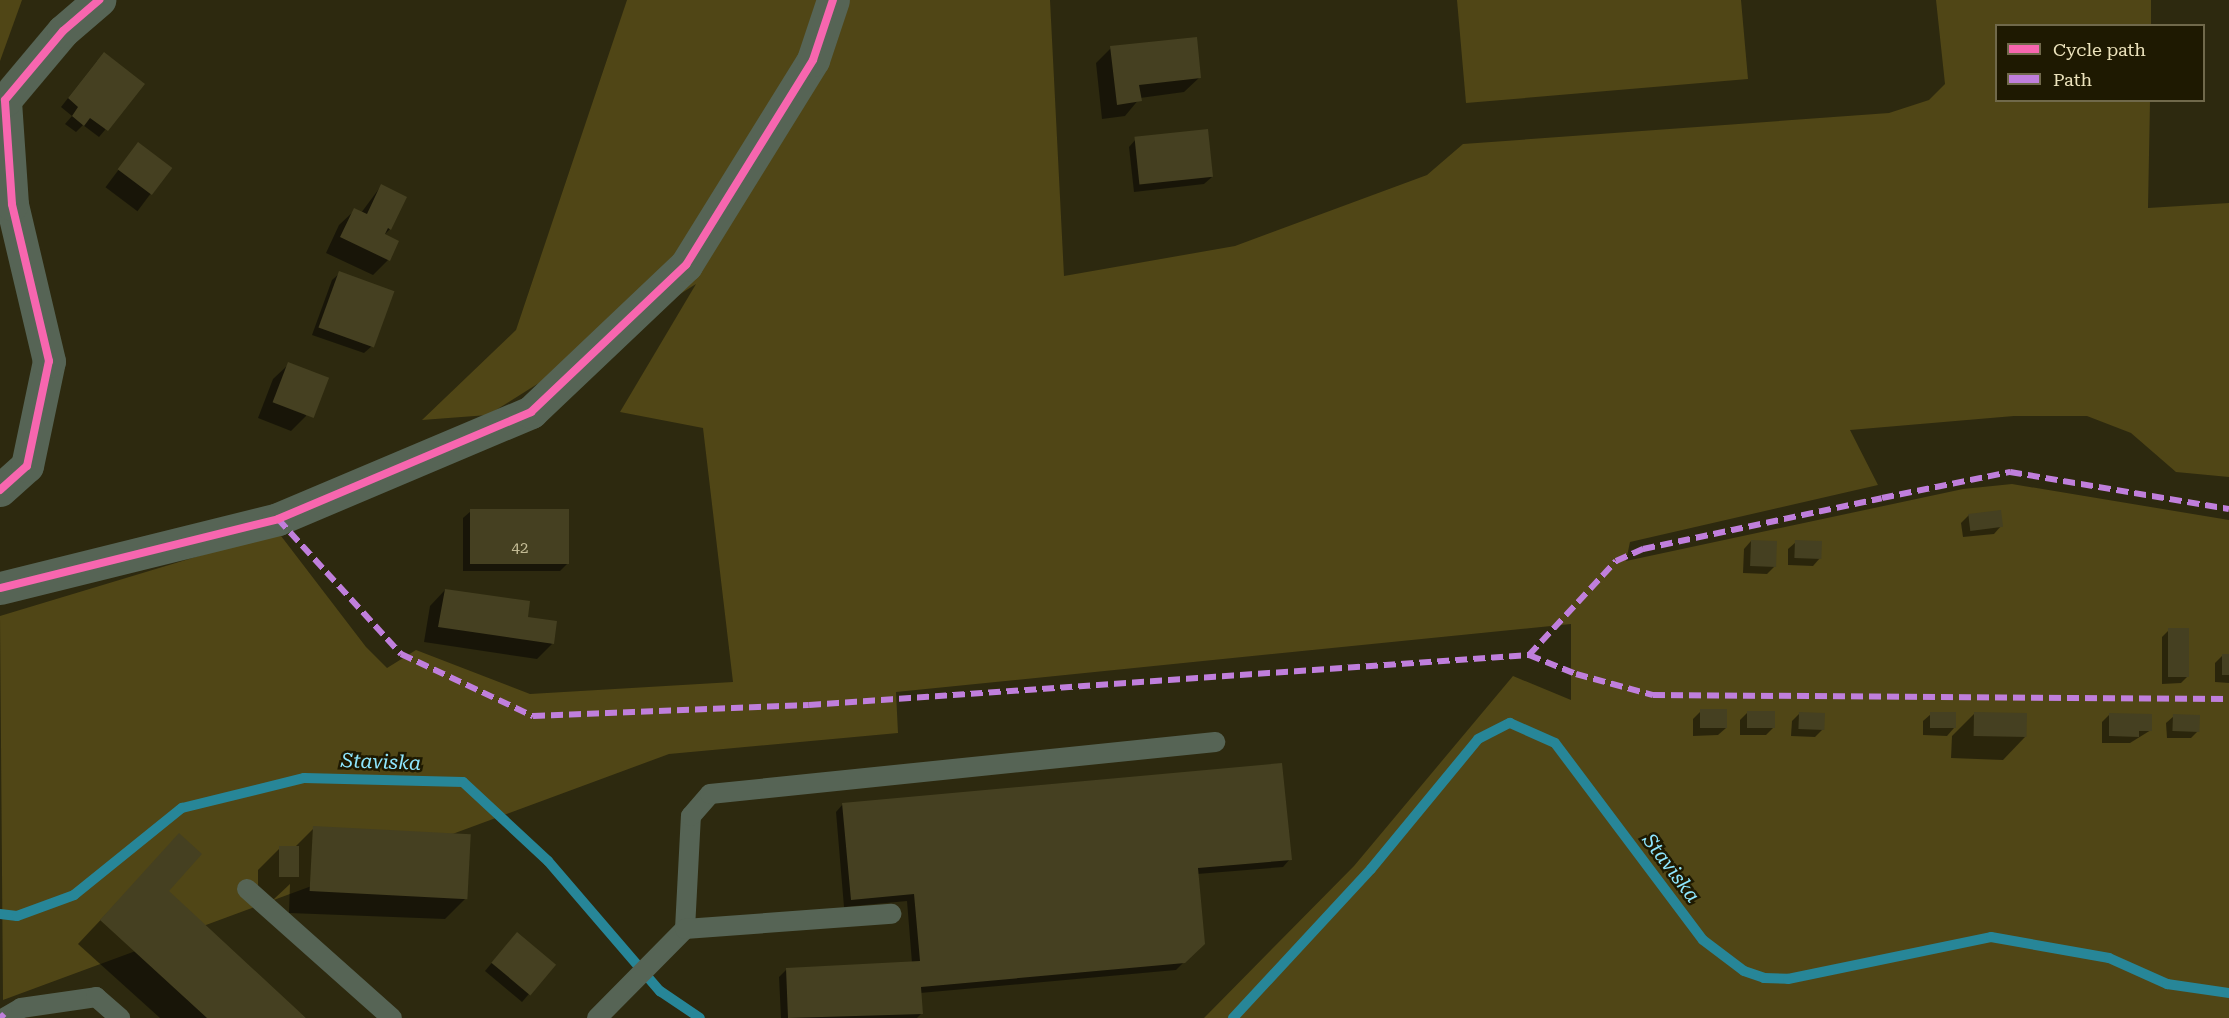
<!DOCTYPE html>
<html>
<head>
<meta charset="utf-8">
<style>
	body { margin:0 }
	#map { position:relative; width:2229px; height:1018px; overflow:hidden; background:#2d290f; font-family:"Roboto Serif",serif }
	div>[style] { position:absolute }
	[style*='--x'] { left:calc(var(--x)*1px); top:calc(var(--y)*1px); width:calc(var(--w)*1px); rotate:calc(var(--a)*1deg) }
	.green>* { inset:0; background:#504616 }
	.shadow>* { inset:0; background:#0007; transform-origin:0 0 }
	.stream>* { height:10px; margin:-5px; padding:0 5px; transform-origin:5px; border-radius:5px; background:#278698 }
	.building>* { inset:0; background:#454021; transform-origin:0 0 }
	.lane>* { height:20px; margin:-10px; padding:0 10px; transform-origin:10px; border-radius:10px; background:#566455 }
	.street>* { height:33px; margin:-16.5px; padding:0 16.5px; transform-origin:16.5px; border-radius:16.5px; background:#566455 }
	.quiet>* { height:6px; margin-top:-3px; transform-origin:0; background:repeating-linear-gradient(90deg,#c07fdc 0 12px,transparent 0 18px) }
	.cycleway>* { height:8px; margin:-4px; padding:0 4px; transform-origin:4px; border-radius:4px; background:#f766af }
	span { translate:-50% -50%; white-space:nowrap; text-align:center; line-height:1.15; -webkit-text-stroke:5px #1e1901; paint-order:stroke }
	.number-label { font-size:15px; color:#c2ba94 }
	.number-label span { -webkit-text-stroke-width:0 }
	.water-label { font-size:20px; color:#8fe7ff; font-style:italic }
	.legend { position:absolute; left:1995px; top:24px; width:210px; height:78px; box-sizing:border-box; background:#1e1901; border:2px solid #70694b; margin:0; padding:8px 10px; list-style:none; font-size:18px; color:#ebe2bb }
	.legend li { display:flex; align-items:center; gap:12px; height:30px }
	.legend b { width:30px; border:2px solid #70694b }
</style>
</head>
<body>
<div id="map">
	<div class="green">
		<div style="clip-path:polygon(0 0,22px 0,0 61px)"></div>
		<div style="clip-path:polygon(627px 0,1050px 0,1064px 276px,1235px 246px,1427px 175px,1463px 144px,1889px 113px,1929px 100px,1945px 84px,1936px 0,2151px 0,2151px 25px,1996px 26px,1996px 100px,2150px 101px,2148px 208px,2229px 203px,2229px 477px,2176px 472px,2131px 433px,2087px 416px,2014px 416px,1850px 430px,1878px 485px,1630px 542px,1626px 561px,1963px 489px,2012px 484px,2229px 520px,2229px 1018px,1204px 1018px,1354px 866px,1513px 676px,1571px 700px,1571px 624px,896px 692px,898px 733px,669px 754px,3px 1000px,0 616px,278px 532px,366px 647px,387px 668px,416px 650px,530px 694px,733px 682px,703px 428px,620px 412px,696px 284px,488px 415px,422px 420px,516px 330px)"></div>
		<div style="clip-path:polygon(1457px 0,1741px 0,1748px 79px,1466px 103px)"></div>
	</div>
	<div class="shadow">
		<div style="clip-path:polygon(1111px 48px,1200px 77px,1184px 92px,1140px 98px,1125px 116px,1102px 119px,1096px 63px)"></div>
		<div style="clip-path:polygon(97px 61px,143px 85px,99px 137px,83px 125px,76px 132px,65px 124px,72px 116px,61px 107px)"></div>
		<div style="clip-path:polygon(1136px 139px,1212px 177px,1204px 184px,1134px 192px,1129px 147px)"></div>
		<div style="left:138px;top:144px;width:40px;height:54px;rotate:37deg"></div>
		<div style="clip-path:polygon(381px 186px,390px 229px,384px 235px,388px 260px,373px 275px,326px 253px,339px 225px,355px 210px,361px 213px)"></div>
		<div style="clip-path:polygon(340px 273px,372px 346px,364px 353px,312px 335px,332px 280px)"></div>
		<div style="clip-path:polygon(289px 364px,306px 416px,291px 431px,258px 418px,273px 379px)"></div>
		<div style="clip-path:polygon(471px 511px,568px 563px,560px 571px,463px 571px,463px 518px)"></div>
		<div style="clip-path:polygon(1969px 515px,2001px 526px,1994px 534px,1963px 537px,1961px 523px)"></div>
		<div style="clip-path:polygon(1751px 541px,1775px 566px,1767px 574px,1743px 573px,1744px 549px)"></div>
		<div style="clip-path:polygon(1796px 542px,1820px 558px,1813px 566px,1788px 565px,1788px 549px)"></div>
		<div style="clip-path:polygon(445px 590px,526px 619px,552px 644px,537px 659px,424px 642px,430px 606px)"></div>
		<div style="clip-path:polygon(2169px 630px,2189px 675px,2181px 683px,2162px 684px,2162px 637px)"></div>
		<div style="clip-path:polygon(2222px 656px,2229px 656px,2229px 683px,2215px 682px,2215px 663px)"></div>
		<div style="clip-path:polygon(1701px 711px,1726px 728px,1718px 735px,1693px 736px,1693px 719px)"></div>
		<div style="clip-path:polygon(1748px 712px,1773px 728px,1766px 735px,1740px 735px,1740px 720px)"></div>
		<div style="clip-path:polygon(1799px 714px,1823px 729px,1815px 737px,1791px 736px,1792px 721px)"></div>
		<div style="clip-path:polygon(1931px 714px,1954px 728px,1947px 736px,1923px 735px,1923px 721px)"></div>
		<div style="clip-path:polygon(1974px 714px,2025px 737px,2003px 760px,1951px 758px,1952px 736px)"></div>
		<div style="clip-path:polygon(2110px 714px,2151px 730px,2130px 743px,2102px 743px,2102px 722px)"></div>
		<div style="clip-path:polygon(2174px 716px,2198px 731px,2191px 738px,2167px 738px,2166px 723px)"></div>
		<div style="clip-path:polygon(843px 804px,1290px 859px,1283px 867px,1197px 874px,1203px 943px,1176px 970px,920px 993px,921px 1014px,917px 1018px,781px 1018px,779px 977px,786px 970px,912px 963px,907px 901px,844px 907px,836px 812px)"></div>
		<div style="clip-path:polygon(314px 828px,467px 897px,445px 919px,289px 913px,290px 884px,274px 899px,258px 899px,258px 870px,280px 848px,294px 848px)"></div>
		<div style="clip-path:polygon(140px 878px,306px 1018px,160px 1018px,78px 944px)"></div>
		<div style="clip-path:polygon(510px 941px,554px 965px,522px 1002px,485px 971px)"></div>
	</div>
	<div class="stream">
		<div style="--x:0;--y:914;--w:17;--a:7"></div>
		<div style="--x:17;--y:916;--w:61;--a:-20.2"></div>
		<div style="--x:74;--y:895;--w:139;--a:-38.9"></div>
		<div style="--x:182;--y:808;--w:126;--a:-13.8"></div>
		<div style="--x:304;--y:778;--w:159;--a:1.4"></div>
		<div style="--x:463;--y:782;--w:116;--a:42.9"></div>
		<div style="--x:548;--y:861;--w:172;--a:49.3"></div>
		<div style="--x:660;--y:991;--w:48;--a:34"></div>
		<div style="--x:1233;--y:1018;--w:203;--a:-47.2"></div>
		<div style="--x:1371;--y:869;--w:168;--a:-50.5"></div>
		<div style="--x:1478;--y:739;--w:36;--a:-27"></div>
		<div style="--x:1510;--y:723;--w:49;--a:24"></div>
		<div style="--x:1555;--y:743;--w:246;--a:53.1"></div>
		<div style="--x:1703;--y:940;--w:51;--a:37.1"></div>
		<div style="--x:1744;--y:971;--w:21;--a:19"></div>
		<div style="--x:1764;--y:978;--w:24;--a:2"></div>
		<div style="--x:1788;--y:979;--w:207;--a:-11.7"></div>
		<div style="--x:1991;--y:937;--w:120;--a:10.1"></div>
		<div style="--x:2109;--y:958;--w:64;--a:24.1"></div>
		<div style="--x:2167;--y:984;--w:63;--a:8.3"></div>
	</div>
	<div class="building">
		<div style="clip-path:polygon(1197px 37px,1201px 78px,1139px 85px,1142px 101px,1117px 105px,1110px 46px)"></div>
		<div style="clip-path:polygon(104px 52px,145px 84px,108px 131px,90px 118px,84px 126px,72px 116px,78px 107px,68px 98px)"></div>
		<div style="left:1208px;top:129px;width:48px;height:74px;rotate:84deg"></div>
		<div style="left:138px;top:142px;width:43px;height:34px;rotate:37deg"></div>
		<div style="clip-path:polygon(381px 184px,407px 197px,391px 230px,388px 228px,385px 234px,399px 241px,390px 261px,340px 237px,354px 208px,367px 214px)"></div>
		<div style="left:339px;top:271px;width:59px;height:60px;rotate:20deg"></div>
		<div style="left:288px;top:362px;width:44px;height:43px;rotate:21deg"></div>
		<div style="left:470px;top:509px;width:99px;height:55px"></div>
		<div style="left:2001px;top:510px;width:17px;height:33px;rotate:83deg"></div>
		<div style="left:1751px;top:540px;width:26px;height:26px;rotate:2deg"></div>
		<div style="left:1795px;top:540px;width:27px;height:18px;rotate:2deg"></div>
		<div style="clip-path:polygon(445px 589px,530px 601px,528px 617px,557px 621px,554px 644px,438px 627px)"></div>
		<div style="left:2168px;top:628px;width:21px;height:49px"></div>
		<div style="left:2222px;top:654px;width:7px;height:21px"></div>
		<div style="left:1727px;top:709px;width:19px;height:27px;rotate:90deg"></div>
		<div style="left:1747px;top:711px;width:28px;height:17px"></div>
		<div style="left:1799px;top:712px;width:26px;height:17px;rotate:2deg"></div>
		<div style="left:1930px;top:712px;width:26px;height:16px"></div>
		<div style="left:1974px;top:712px;width:53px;height:24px;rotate:1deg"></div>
		<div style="clip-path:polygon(2109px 713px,2152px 714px,2152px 731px,2139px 731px,2139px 737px,2109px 736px)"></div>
		<div style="left:2173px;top:714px;width:27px;height:17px;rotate:2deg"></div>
		<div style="clip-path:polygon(1282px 763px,1292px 860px,1198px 868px,1205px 944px,1185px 963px,921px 987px,923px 1014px,788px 1018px,786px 968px,920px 961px,914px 894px,851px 900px,842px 803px)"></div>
		<div style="left:313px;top:826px;width:158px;height:65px;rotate:3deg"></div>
		<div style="clip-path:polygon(179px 833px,202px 854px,169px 891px,306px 1018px,207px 1018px,100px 920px)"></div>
		<div style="left:279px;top:846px;width:20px;height:31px"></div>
		<div style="left:517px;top:932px;width:51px;height:40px;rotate:40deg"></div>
	</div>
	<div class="lane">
		<div style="--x:247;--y:889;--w:194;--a:41.7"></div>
		<div style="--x:685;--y:929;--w:113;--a:-87"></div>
		<div style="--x:691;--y:816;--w:29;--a:-49"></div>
		<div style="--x:710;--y:794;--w:508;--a:-5.88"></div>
		<div style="--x:4;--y:1018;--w:20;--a:-30"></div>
		<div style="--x:21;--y:1008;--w:76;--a:-8.3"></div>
		<div style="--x:96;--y:997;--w:32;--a:41"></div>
		<div style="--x:597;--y:1018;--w:125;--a:-45.3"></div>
		<div style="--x:685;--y:929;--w:207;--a:-4.2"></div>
	</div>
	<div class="street">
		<div style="--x:0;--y:490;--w:36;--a:-42"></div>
		<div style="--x:27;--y:466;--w:107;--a:-78.2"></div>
		<div style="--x:49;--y:361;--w:161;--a:-103.3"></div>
		<div style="--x:12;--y:204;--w:104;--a:-93.9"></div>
		<div style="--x:5;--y:100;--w:90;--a:-50"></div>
		<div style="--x:63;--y:31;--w:48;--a:-40.7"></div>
		<div style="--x:0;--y:588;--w:286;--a:-13.9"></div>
		<div style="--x:278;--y:519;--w:275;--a:-22.9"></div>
		<div style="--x:531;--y:412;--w:214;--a:-43.5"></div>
		<div style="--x:686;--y:265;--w:241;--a:-58.2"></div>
		<div style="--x:813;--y:60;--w:63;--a:-71.6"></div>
	</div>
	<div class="quiet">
		<div style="--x:278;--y:519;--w:183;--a:47.7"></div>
		<div style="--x:401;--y:654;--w:146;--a:25.2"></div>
		<div style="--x:533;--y:716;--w:276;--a:-2.3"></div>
		<div style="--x:809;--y:705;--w:722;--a:-3.97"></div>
		<div style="--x:1529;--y:655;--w:51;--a:22"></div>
		<div style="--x:1576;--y:674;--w:80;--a:15.3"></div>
		<div style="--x:1653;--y:695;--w:576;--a:0.4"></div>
		<div style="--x:1529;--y:655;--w:128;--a:-47.2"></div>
		<div style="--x:1616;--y:561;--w:30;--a:-24"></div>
		<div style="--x:1643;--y:549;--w:244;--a:-12"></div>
		<div style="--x:1882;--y:498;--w:131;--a:-11.5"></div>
		<div style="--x:2010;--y:472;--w:222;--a:9.6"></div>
		<div style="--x:0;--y:1014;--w:6;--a:45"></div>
	</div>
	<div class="cycleway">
		<div style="--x:0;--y:490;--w:36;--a:-42"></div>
		<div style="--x:27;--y:466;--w:107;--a:-78.2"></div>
		<div style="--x:49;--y:361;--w:161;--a:-103.3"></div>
		<div style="--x:12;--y:204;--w:104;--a:-93.9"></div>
		<div style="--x:5;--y:100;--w:90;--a:-50"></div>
		<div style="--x:63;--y:31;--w:48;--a:-40.7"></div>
		<div style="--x:0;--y:588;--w:286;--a:-13.9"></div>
		<div style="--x:278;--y:519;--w:275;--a:-22.9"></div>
		<div style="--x:531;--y:412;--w:214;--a:-43.5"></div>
		<div style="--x:686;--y:265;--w:241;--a:-58.2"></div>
		<div style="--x:813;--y:60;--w:63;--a:-71.6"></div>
	</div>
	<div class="number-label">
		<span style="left:520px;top:549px">42</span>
	</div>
	<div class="water-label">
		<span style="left:381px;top:762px;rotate:2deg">Staviska</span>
		<span style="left:1671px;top:868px;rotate:53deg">Staviska</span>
	</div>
	<ul class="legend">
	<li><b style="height:8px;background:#f766af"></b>Cycle path</li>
	<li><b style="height:8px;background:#c07fdc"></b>Path</li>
	</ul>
</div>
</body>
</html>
